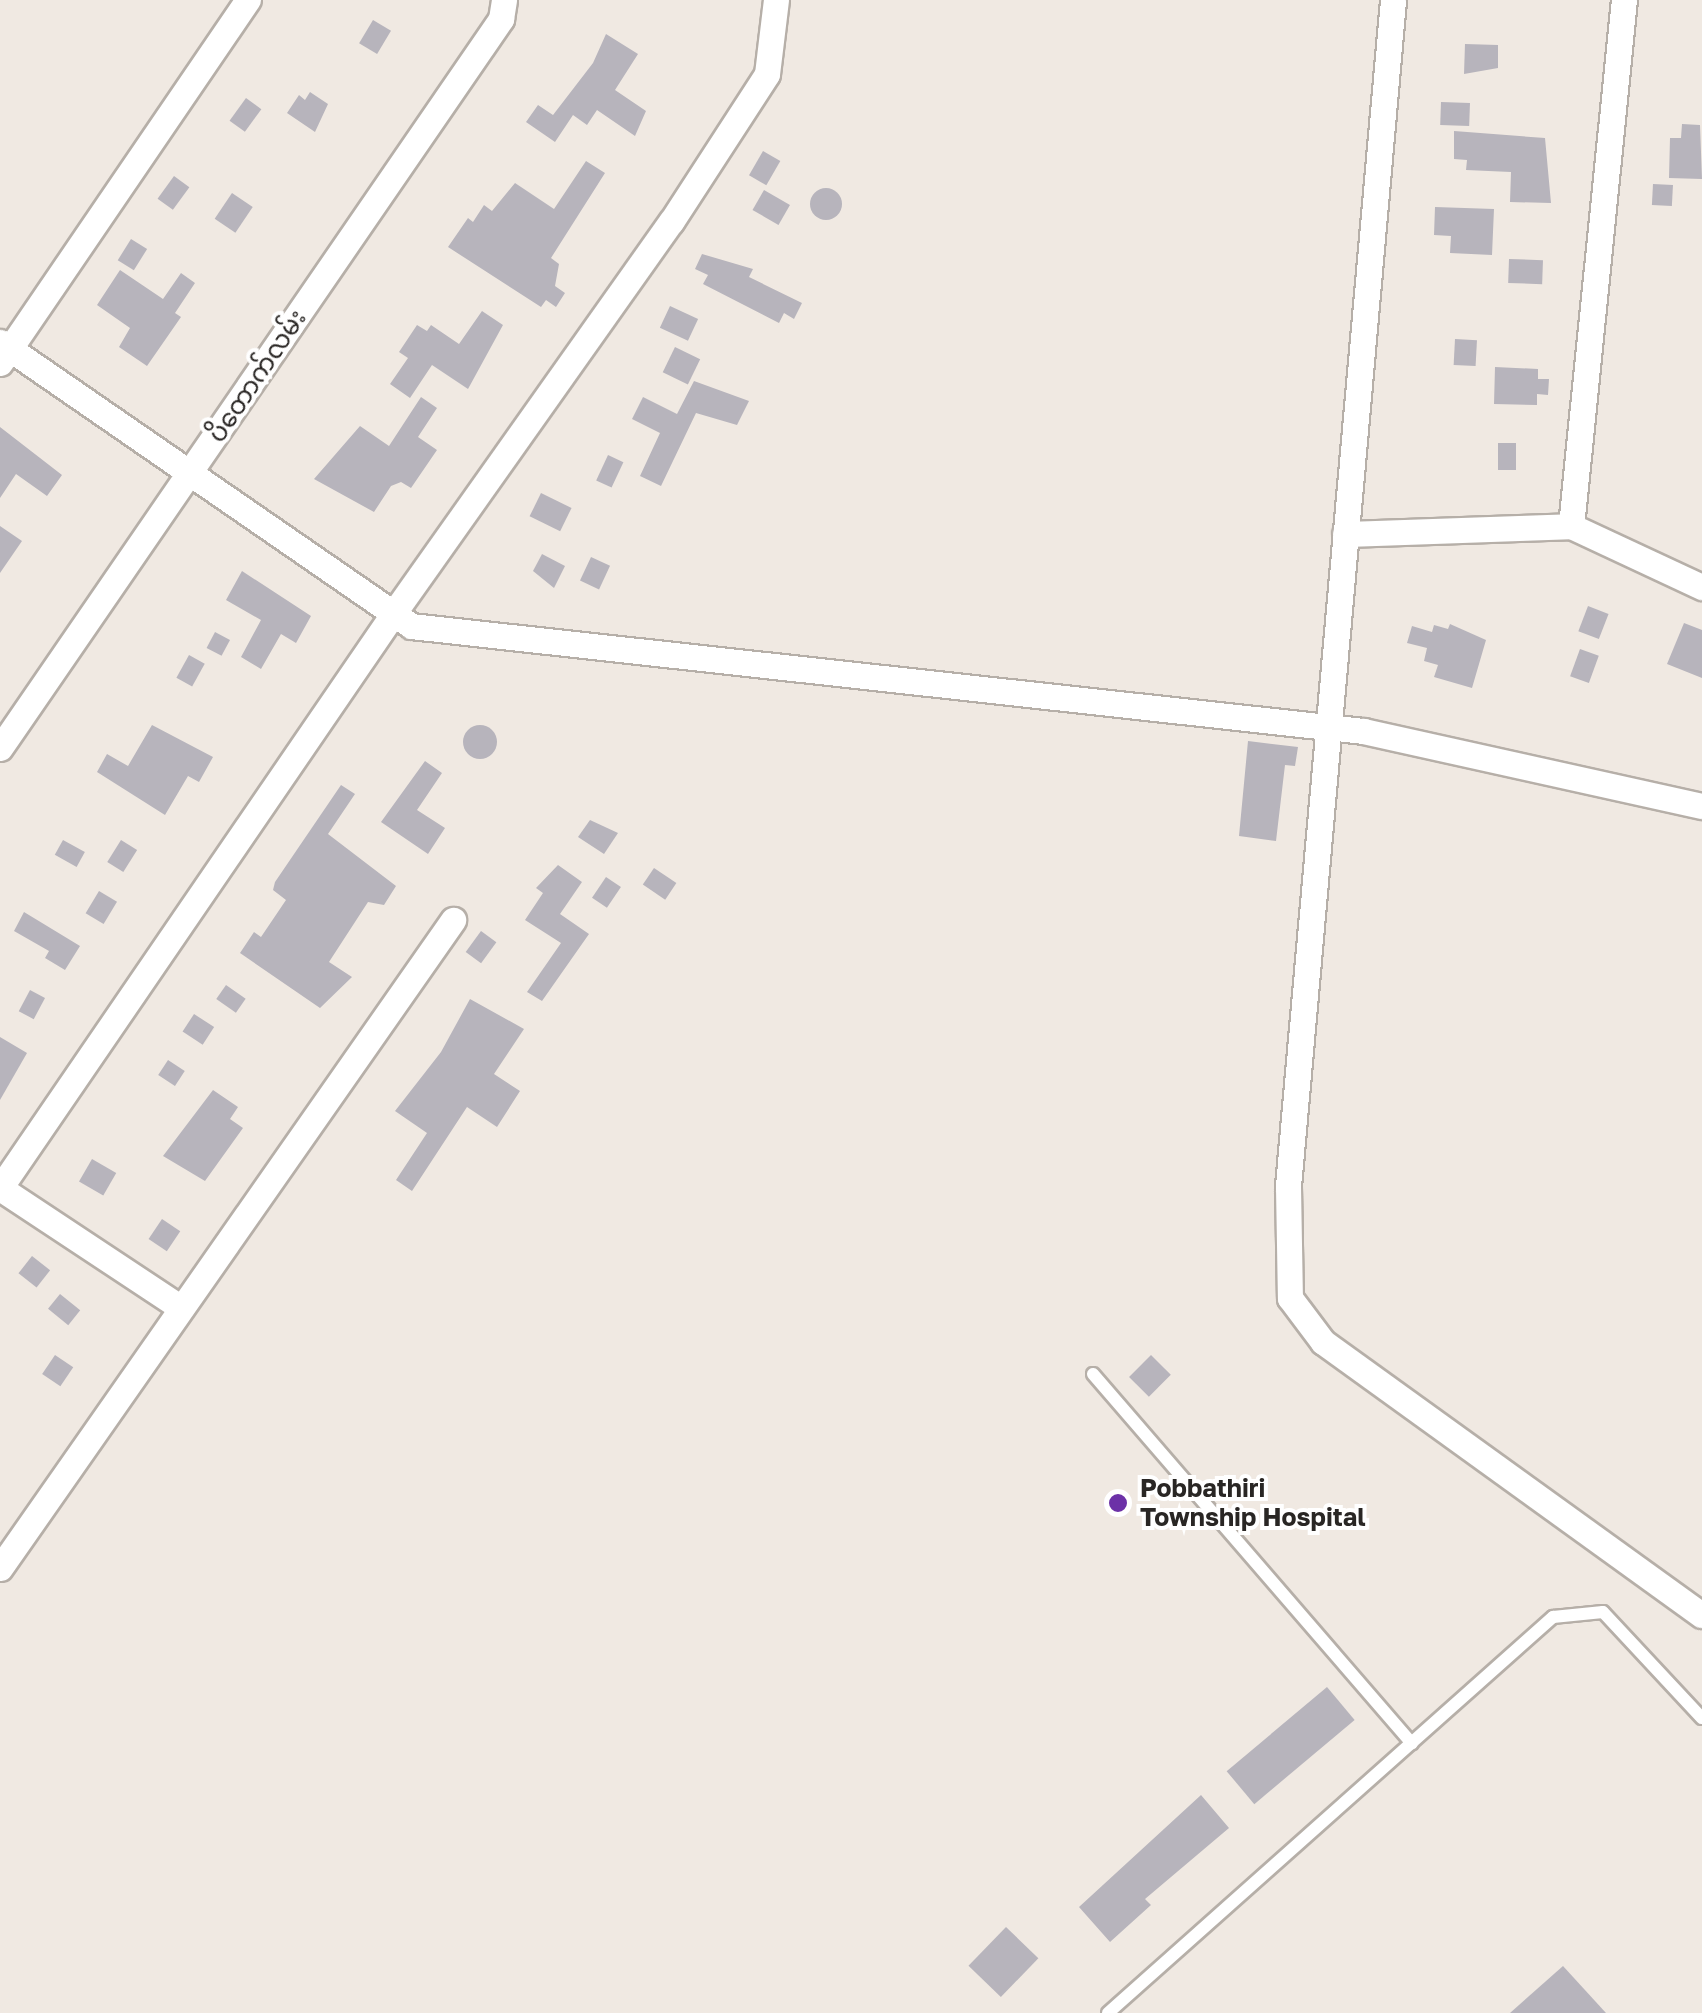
<!DOCTYPE html>
<html>
<head>
<meta charset="utf-8">
<style>
	body { margin:0 }
	#map { position:relative; width:1702px; height:2013px; overflow:hidden; background:#f0e9e2; font-family:"Golos Text","Noto Sans Myanmar",sans-serif }
	div>[style] { position:absolute }
	[style*='--x'] { left:calc(var(--x)*1px); top:calc(var(--y)*1px); width:calc(var(--w)*1px); rotate:calc(var(--a)*1deg) }
	.building>* { inset:0; background:#b7b4bc; transform-origin:0 0 }
	.round { border-radius:50% }
	.roads { filter:drop-shadow(2px 0 #b6afa8) drop-shadow(-2px 0 #b6afa8) drop-shadow(0 2px #b6afa8) drop-shadow(0 -2px #b6afa8) }
	.service>* { height:12px; margin:-6px; padding:0 6px; transform-origin:6px; border-radius:6px; background:#fff }
	.minor>* { height:25px; margin:-12.5px; padding:0 12.5px; transform-origin:12.5px; border-radius:12.5px; background:#fff }
	.dots>* { width:28px; height:28px; translate:-50% -50%; box-sizing:border-box; border:5px solid #fff; border-radius:50% }
	span { translate:-50% -50%; white-space:nowrap; text-align:center; line-height:1.15; -webkit-text-stroke:8px #fff; paint-order:stroke }
	.street-label { font-size:25px; color:#292624 }
	.poi-label { font-size:25px; color:#292624; font-weight:700 }
	.left { translate:0 -50%; text-align:left }
</style>
</head>
<body>
<div id="map">
	<div class="building">
		<div style="left:373px;top:20px;width:21px;height:27px;rotate:31deg"></div>
		<div style="clip-path:polygon(606px 34px,638px 54px,615px 90px,646px 111px,635px 136px,597px 110px,587px 125px,573px 115px,555px 142px,526px 122px,538px 105px,553px 115px,593px 63px)"></div>
		<div style="clip-path:polygon(1465px 44px,1498px 45px,1498px 68px,1464px 74px)"></div>
		<div style="clip-path:polygon(310px 92px,328px 104px,315px 132px,287px 113px,299px 95px,305px 100px)"></div>
		<div style="left:246px;top:98px;width:19px;height:28px;rotate:36deg"></div>
		<div style="left:1441px;top:102px;width:29px;height:23px;rotate:2deg"></div>
		<div style="clip-path:polygon(1682px 124px,1700px 125px,1702px 179px,1669px 178px,1670px 138px,1681px 138px)"></div>
		<div style="clip-path:polygon(1454px 131px,1545px 138px,1551px 203px,1510px 202px,1511px 172px,1466px 170px,1467px 160px,1454px 159px)"></div>
		<div style="left:763px;top:151px;width:20px;height:28px;rotate:30deg"></div>
		<div style="clip-path:polygon(586px 161px,605px 173px,551px 258px,559px 264px,555px 286px,565px 293px,556px 307px,546px 300px,541px 307px,448px 247px,468px 218px,473px 222px,484px 205px,492px 211px,515px 183px,554px 209px)"></div>
		<div style="left:174px;top:176px;width:19px;height:28px;rotate:36deg"></div>
		<div style="left:1653px;top:184px;width:20px;height:21px;rotate:3deg"></div>
		<div class="round" style="left:810px;top:188px;width:32px;height:32px"></div>
		<div style="left:764px;top:190px;width:30px;height:23px;rotate:30deg"></div>
		<div style="left:232px;top:193px;width:25px;height:31px;rotate:34deg"></div>
		<div style="clip-path:polygon(1435px 207px,1494px 209px,1492px 255px,1450px 253px,1451px 236px,1434px 235px)"></div>
		<div style="left:131px;top:239px;width:19px;height:25px;rotate:32deg"></div>
		<div style="clip-path:polygon(702px 254px,753px 269px,749px 277px,802px 303px,794px 319px,784px 313px,779px 323px,703px 284px,708px 275px,695px 269px)"></div>
		<div style="left:1509px;top:259px;width:34px;height:24px;rotate:2deg"></div>
		<div style="clip-path:polygon(120px 270px,163px 299px,181px 273px,195px 283px,175px 313px,181px 317px,147px 366px,119px 347px,130px 328px,97px 305px)"></div>
		<div style="left:670px;top:306px;width:31px;height:24px;rotate:25deg"></div>
		<div style="clip-path:polygon(482px 311px,503px 325px,468px 389px,432px 365px,410px 398px,390px 384px,408px 358px,399px 352px,417px 325px,427px 331px,431px 325px,459px 344px)"></div>
		<div style="left:1455px;top:339px;width:22px;height:26px;rotate:3deg"></div>
		<div style="left:675px;top:347px;width:28px;height:28px;rotate:26deg"></div>
		<div style="clip-path:polygon(1495px 367px,1538px 369px,1538px 379px,1549px 379px,1548px 395px,1537px 394px,1537px 405px,1494px 404px)"></div>
		<div style="clip-path:polygon(694px 381px,749px 401px,737px 425px,696px 413px,661px 486px,640px 476px,660px 433px,632px 419px,643px 397px,677px 414px)"></div>
		<div style="clip-path:polygon(421px 397px,437px 408px,418px 437px,437px 450px,411px 488px,401px 482px,391px 486px,374px 512px,314px 479px,360px 426px,389px 446px)"></div>
		<div style="clip-path:polygon(0 427px,62px 475px,47px 496px,16px 474px,0 498px)"></div>
		<div style="left:1498px;top:443px;width:18px;height:27px"></div>
		<div style="left:608px;top:455px;width:17px;height:28px;rotate:25deg"></div>
		<div style="left:541px;top:493px;width:34px;height:26px;rotate:26deg"></div>
		<div style="clip-path:polygon(0 526px,22px 541px,0 573px)"></div>
		<div style="clip-path:polygon(542px 554px,565px 566px,554px 588px,533px 571px)"></div>
		<div style="left:591px;top:557px;width:21px;height:26px;rotate:25deg"></div>
		<div style="clip-path:polygon(242px 571px,311px 616px,296px 643px,281px 634px,261px 669px,241px 657px,261px 620px,226px 600px)"></div>
		<div style="left:1588px;top:606px;width:22px;height:27px;rotate:21deg"></div>
		<div style="clip-path:polygon(1684px 623px,1702px 630px,1702px 678px,1667px 664px)"></div>
		<div style="clip-path:polygon(1450px 624px,1486px 640px,1472px 688px,1434px 677px,1438px 665px,1424px 661px,1427px 648px,1407px 643px,1412px 626px,1432px 632px,1434px 625px,1448px 629px)"></div>
		<div style="left:215px;top:632px;width:17px;height:18px;rotate:28deg"></div>
		<div style="left:1580px;top:649px;width:20px;height:29px;rotate:20deg"></div>
		<div style="left:189px;top:655px;width:18px;height:26px;rotate:29deg"></div>
		<div style="clip-path:polygon(152px 725px,213px 757px,199px 782px,188px 776px,165px 815px,97px 772px,107px 754px,128px 766px)"></div>
		<div class="round" style="left:463px;top:725px;width:34px;height:34px"></div>
		<div style="clip-path:polygon(1248px 741px,1298px 747px,1295px 766px,1285px 765px,1276px 841px,1239px 836px)"></div>
		<div style="clip-path:polygon(425px 761px,442px 773px,417px 810px,445px 828px,428px 854px,381px 822px)"></div>
		<div style="clip-path:polygon(341px 785px,355px 794px,328px 834px,396px 886px,384px 905px,368px 902px,329px 962px,352px 977px,320px 1008px,240px 953px,254px 932px,261px 937px,286px 900px,273px 890px,275px 882px)"></div>
		<div style="clip-path:polygon(590px 820px,618px 833px,604px 854px,578px 837px)"></div>
		<div style="left:63px;top:840px;width:25px;height:17px;rotate:29deg"></div>
		<div style="left:121px;top:840px;width:19px;height:26px;rotate:32deg"></div>
		<div style="clip-path:polygon(558px 865px,582px 882px,560px 914px,589px 934px,542px 1001px,527px 992px,561px 943px,525px 920px,543px 893px,536px 888px)"></div>
		<div style="left:654px;top:868px;width:27px;height:20px;rotate:34deg"></div>
		<div style="left:606px;top:877px;width:18px;height:25px;rotate:34deg"></div>
		<div style="left:99px;top:891px;width:21px;height:26px;rotate:31deg"></div>
		<div style="clip-path:polygon(24px 912px,80px 946px,65px 970px,45px 958px,49px 951px,14px 931px)"></div>
		<div style="left:481px;top:931px;width:19px;height:26px;rotate:36deg"></div>
		<div style="left:226px;top:985px;width:24px;height:17px;rotate:35deg"></div>
		<div style="left:30px;top:990px;width:17px;height:24px;rotate:28deg"></div>
		<div style="clip-path:polygon(470px 999px,524px 1029px,494px 1074px,520px 1091px,497px 1127px,467px 1107px,412px 1191px,396px 1180px,427px 1133px,395px 1111px,441px 1052px)"></div>
		<div style="left:194px;top:1014px;width:24px;height:21px;rotate:33deg"></div>
		<div style="clip-path:polygon(0 1037px,27px 1053px,0 1100px)"></div>
		<div style="left:168px;top:1060px;width:20px;height:18px;rotate:33deg"></div>
		<div style="clip-path:polygon(213px 1090px,238px 1107px,230px 1119px,243px 1128px,205px 1181px,163px 1156px)"></div>
		<div style="left:92px;top:1159px;width:28px;height:26px;rotate:30deg"></div>
		<div style="left:162px;top:1219px;width:22px;height:24px;rotate:34deg"></div>
		<div style="left:32px;top:1256px;width:23px;height:22px;rotate:38deg"></div>
		<div style="left:60px;top:1294px;width:26px;height:19px;rotate:39deg"></div>
		<div style="left:55px;top:1355px;width:22px;height:23px;rotate:34deg"></div>
		<div style="left:1151px;top:1355px;width:28px;height:31px;rotate:45deg"></div>
		<div style="left:1327px;top:1687px;width:43px;height:131px;rotate:50deg"></div>
		<div style="clip-path:polygon(1201px 1795px,1229px 1828px,1145px 1899px,1151px 1905px,1110px 1942px,1079px 1907px)"></div>
		<div style="left:1006px;top:1927px;width:45px;height:54px;rotate:44deg"></div>
		<div style="clip-path:polygon(1563px 1966px,1606px 2013px,1510px 2013px)"></div>
	</div>
	<div class="roads">
		<div class="service">
			<div style="--x:1093;--y:1374;--w:488;--a:49.2"></div>
			<div style="--x:1108;--y:2013;--w:596;--a:-41.67"></div>
			<div style="--x:1553;--y:1617;--w:50;--a:-5.7"></div>
			<div style="--x:1603;--y:1612;--w:145;--a:47"></div>
		</div>
		<div class="minor">
			<div style="--x:1393;--y:0;--w:1192;--a:95.06"></div>
			<div style="--x:1288;--y:1187;--w:111;--a:89"></div>
			<div style="--x:1290;--y:1298;--w:55;--a:53.1"></div>
			<div style="--x:1323;--y:1342;--w:467;--a:35.8"></div>
			<div style="--x:0;--y:342;--w:500;--a:34.6"></div>
			<div style="--x:411;--y:626;--w:958;--a:6.29"></div>
			<div style="--x:1363;--y:731;--w:347;--a:12.5"></div>
			<div style="--x:0;--y:363;--w:440;--a:-55.7"></div>
			<div style="--x:1571;--y:526;--w:529;--a:-84.25"></div>
			<div style="--x:1345;--y:534;--w:226;--a:-2"></div>
			<div style="--x:1571;--y:526;--w:145;--a:25"></div>
			<div style="--x:0;--y:748;--w:885;--a:-55.5"></div>
			<div style="--x:501;--y:19;--w:19;--a:-81"></div>
			<div style="--x:0;--y:1188;--w:696;--a:-55.6"></div>
			<div style="--x:393;--y:614;--w:481;--a:-54.7"></div>
			<div style="--x:671;--y:222;--w:176;--a:-57"></div>
			<div style="--x:767;--y:74;--w:75;--a:-83.1"></div>
			<div style="--x:0;--y:1188;--w:214;--a:33.5"></div>
			<div style="--x:0;--y:1568;--w:791;--a:-55.04"></div>
		</div>
	</div>
	<div class="dots">
		<div style="left:1118px;top:1503px;background:#6c31a7"></div>
	</div>
	<div class="street-label">
		<span style="left:257px;top:376px;rotate:-56deg">ပိတောက်လမ်း</span>
	</div>
	<div class="poi-label">
		<span class="left" style="left:1140px;top:1503px">Pobbathiri<br>Township Hospital</span>
	</div>
</div>
</body>
</html>
